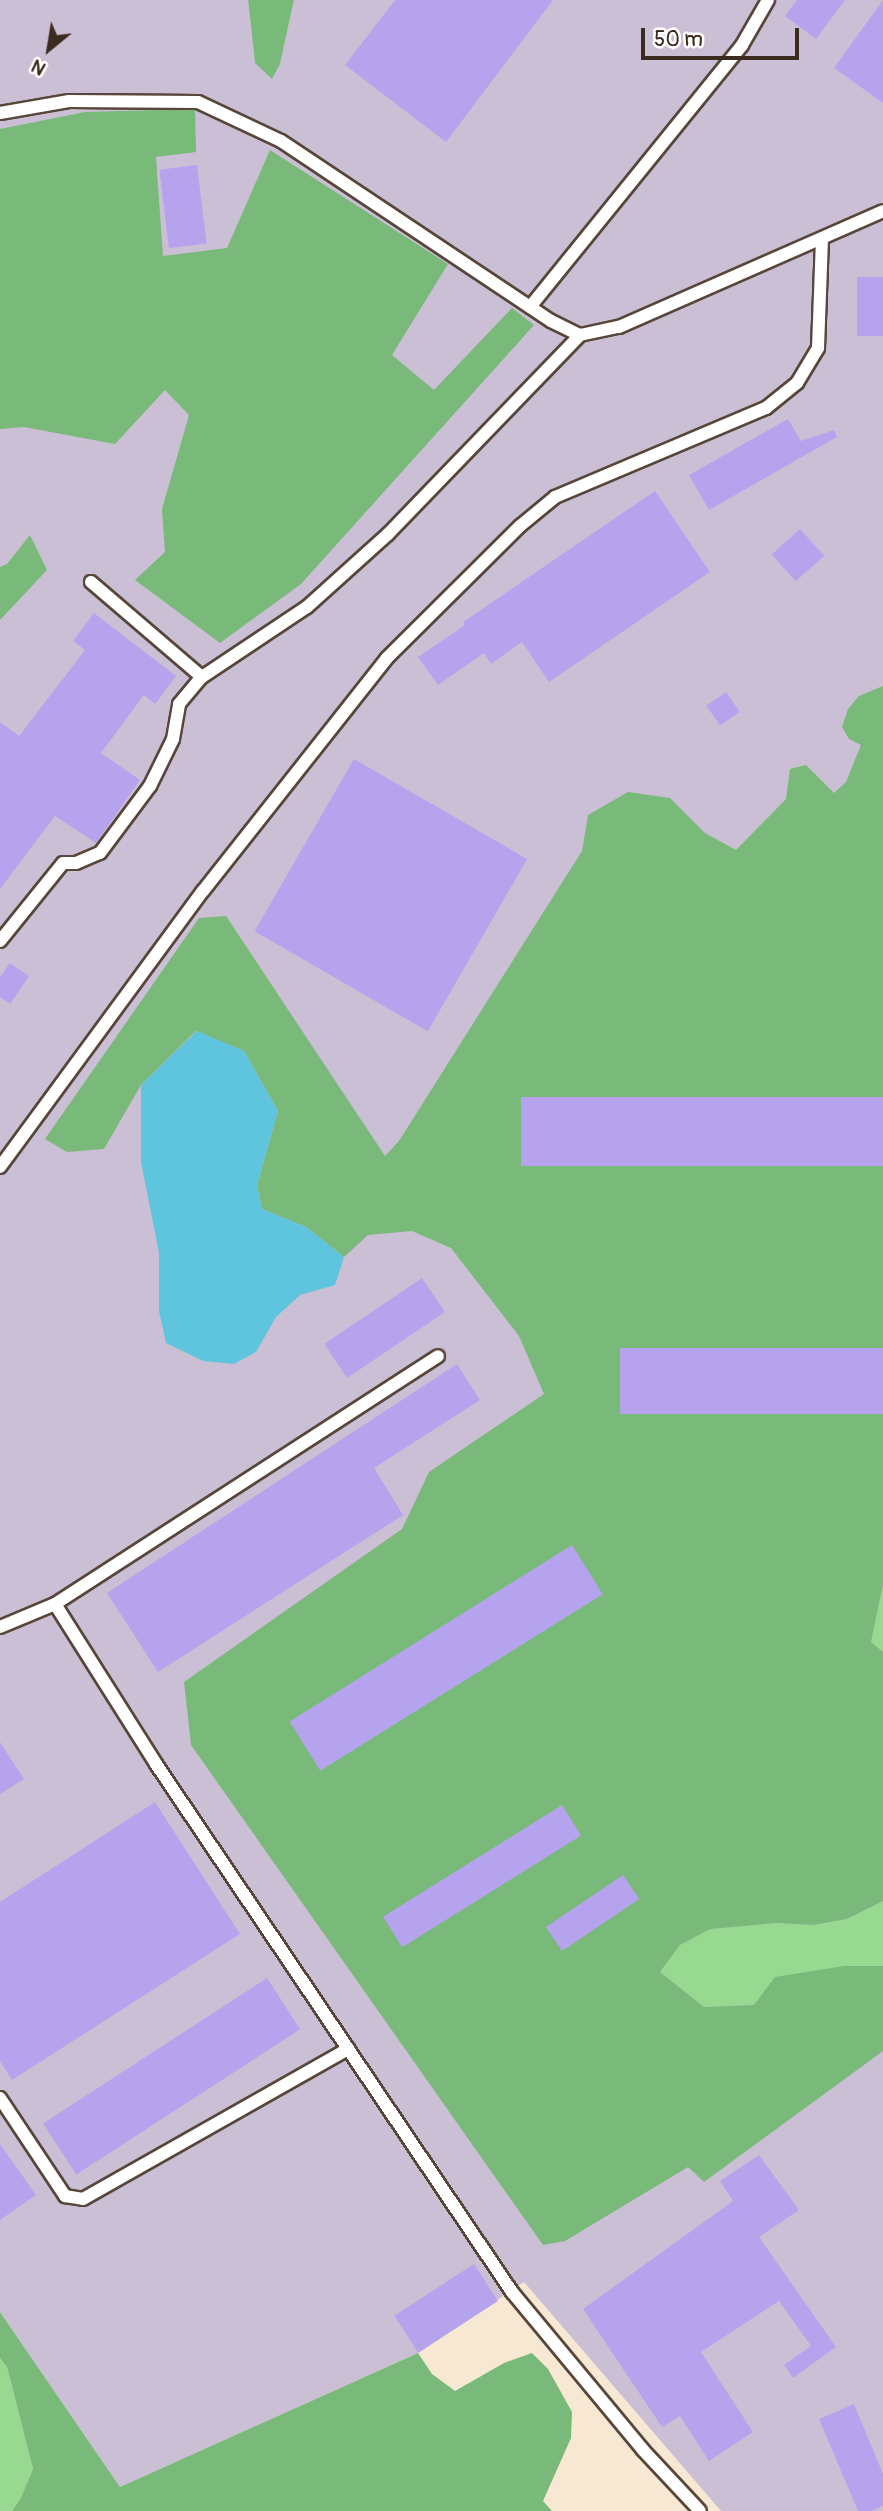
<!DOCTYPE html>
<html>
<head>
<meta charset="utf-8">
<style>
	body { margin:0 }
	#map { position:relative; width:883px; height:2511px; overflow:hidden; background:#f7e8d3; font-family:Pangolin,sans-serif }
	div>[style] { position:absolute }
	[style*='--x'] { left:calc(var(--x)*1px); top:calc(var(--y)*1px); width:calc(var(--w)*1px); rotate:calc(var(--a)*1deg) }
	.industrial>* { inset:0; background:#cbbfd5 }
	.green>* { inset:0; background:#97d990 }
	.forest>* { inset:0; background:#79b97a }
	.water>* { inset:0; background:#5fc4dd }
	.building>* { inset:0; background:#b6a3ed; transform-origin:0 0 }
	.roads { filter:drop-shadow(2px 0 #574639) drop-shadow(-2px 0 #574639) drop-shadow(0 2px #574639) drop-shadow(0 -2px #574639) }
	.lane>* { height:12px; margin:-6px; padding:0 6px; transform-origin:6px; border-radius:6px; background:#fff }
	span { translate:-50% -50%; white-space:nowrap; text-align:center; line-height:1.15; -webkit-text-stroke:5px #fff; paint-order:stroke }
	.north { position:absolute; left:14px; top:14px; width:70px; height:70px; -webkit-text-stroke:5px #fff; paint-order:stroke; rotate:210deg; font-size:19px; font-weight:700; line-height:28px; text-align:center; color:#3b2a1e }
	.north::after { content:''; display:block; margin:auto; width:24px; height:32px; background:#3b2a1e; clip-path:polygon(50% 0,100% 100%,50% 72%,0 100%) }
	.scale { position:absolute; left:641px; top:28px; width:158px; height:32px; box-sizing:border-box; border:4px solid #3b2a1e; border-top:0; padding-left:9px; font-size:21px; line-height:24px; white-space:nowrap; color:#3b2a1e; -webkit-text-stroke:5px #fff; paint-order:stroke }
</style>
</head>
<body>
<div id="map">
	<div class="industrial">
		<div style="clip-path:polygon(0 0,248px 0,255px 63px,280px 64px,294px 0,883px 0,883px 2511px,721px 2511px,524px 2282px,418px 2353px,120px 2487px,0 2312px)"></div>
	</div>
	<div class="green">
		<div style="clip-path:polygon(883px 1584px,883px 1652px,871px 1642px)"></div>
		<div style="clip-path:polygon(883px 1901px,883px 1966px,754px 2005px,704px 2007px,660px 1972px,680px 1945px,710px 1929px,777px 1923px,813px 1925px,847px 1919px)"></div>
		<div style="clip-path:polygon(0 2358px,7px 2367px,33px 2469px,22px 2498px,12px 2511px,0 2511px)"></div>
	</div>
	<div class="forest">
		<div style="clip-path:polygon(248px 0,294px 0,280px 64px,272px 79px,255px 63px)"></div>
		<div style="clip-path:polygon(195px 109px,196px 152px,156px 157px,163px 256px,227px 248px,270px 150px,448px 264px,392px 355px,434px 390px,512px 308px,534px 325px,301px 584px,220px 643px,135px 580px,165px 552px,162px 509px,189px 415px,165px 390px,115px 444px,24px 427px,0 429px,0 129px,85px 112px)"></div>
		<div style="clip-path:polygon(30px 535px,47px 570px,0 620px,0 567px,7px 564px)"></div>
		<div style="clip-path:polygon(883px 686px,883px 1584px,871px 1642px,883px 1652px,883px 1901px,847px 1919px,813px 1925px,777px 1923px,710px 1929px,680px 1945px,660px 1972px,704px 2007px,754px 2005px,775px 1977px,844px 1966px,883px 1966px,883px 2051px,704px 2182px,688px 2167px,565px 2241px,543px 2245px,191px 1745px,184px 1682px,402px 1529px,429px 1472px,544px 1394px,519px 1336px,451px 1248px,412px 1231px,368px 1235px,344px 1257px,306px 1227px,262px 1209px,257px 1185px,278px 1111px,244px 1051px,196px 1031px,141px 1085px,104px 1149px,67px 1152px,45px 1139px,199px 918px,226px 916px,385px 1156px,399px 1141px,582px 851px,588px 815px,628px 792px,670px 798px,705px 833px,736px 850px,786px 799px,790px 769px,806px 765px,834px 793px,846px 782px,861px 745px,849px 739px,842px 727px,848px 709px,859px 696px)"></div>
		<div style="clip-path:polygon(0 2312px,120px 2487px,418px 2353px,432px 2374px,455px 2391px,504px 2363px,532px 2353px,548px 2369px,572px 2412px,571px 2438px,543px 2501px,552px 2511px,12px 2511px,21px 2498px,33px 2469px,7px 2367px,0 2358px)"></div>
	</div>
	<div class="water">
		<div style="clip-path:polygon(197px 1031px,244px 1051px,278px 1111px,257px 1185px,262px 1209px,306px 1227px,344px 1257px,335px 1285px,300px 1295px,276px 1317px,256px 1352px,234px 1364px,203px 1361px,166px 1343px,159px 1311px,159px 1253px,141px 1162px,141px 1085px)"></div>
	</div>
	<div class="building">
		<div style="clip-path:polygon(395px 0,553px 0,446px 142px,345px 65px)"></div>
		<div style="clip-path:polygon(797px 0,845px 0,816px 39px,785px 16px)"></div>
		<div style="clip-path:polygon(883px 0,883px 103px,834px 68px)"></div>
		<div style="left:197px;top:165px;width:79px;height:38px;rotate:83deg"></div>
		<div style="left:883px;top:277px;width:59px;height:26px;rotate:90deg"></div>
		<div style="clip-path:polygon(788px 419px,801px 441px,834px 430px,837px 437px,709px 510px,689px 475px)"></div>
		<div style="clip-path:polygon(655px 491px,710px 572px,549px 682px,522px 642px,491px 664px,484px 653px,438px 685px,418px 657px,465px 625px,463px 622px)"></div>
		<div style="left:800px;top:529px;width:36px;height:38px;rotate:48deg"></div>
		<div style="clip-path:polygon(94px 613px,176px 676px,155px 704px,144px 695px,101px 753px,140px 780px,96px 843px,55px 816px,0 889px,0 722px,19px 736px,85px 650px,73px 641px)"></div>
		<div style="left:726px;top:692px;width:24px;height:24px;rotate:55deg"></div>
		<div style="left:354px;top:759px;width:200px;height:199px;rotate:30deg"></div>
		<div style="clip-path:polygon(10px 963px,29px 976px,10px 1004px,0 997px,0 977px)"></div>
		<div style="left:883px;top:1097px;width:69px;height:362px;rotate:90deg"></div>
		<div style="left:422px;top:1278px;width:41px;height:118px;rotate:56deg"></div>
		<div style="left:883px;top:1348px;width:66px;height:263px;rotate:90deg"></div>
		<div style="clip-path:polygon(457px 1364px,480px 1400px,374px 1468px,403px 1515px,158px 1672px,107px 1593px)"></div>
		<div style="left:572px;top:1545px;width:58px;height:333px;rotate:58deg"></div>
		<div style="clip-path:polygon(0 1742px,24px 1779px,0 1794px)"></div>
		<div style="clip-path:polygon(155px 1802px,240px 1934px,12px 2080px,0 2061px,0 1902px)"></div>
		<div style="left:562px;top:1805px;width:36px;height:211px;rotate:58deg"></div>
		<div style="left:623px;top:1875px;width:29px;height:93px;rotate:56deg"></div>
		<div style="left:267px;top:1978px;width:61px;height:267px;rotate:57deg"></div>
		<div style="clip-path:polygon(0 2144px,36px 2195px,0 2220px)"></div>
		<div style="clip-path:polygon(759px 2155px,799px 2210px,759px 2237px,836px 2347px,793px 2378px,784px 2365px,811px 2346px,779px 2301px,701px 2352px,753px 2432px,709px 2461px,680px 2416px,662px 2427px,583px 2309px,733px 2201px,720px 2181px)"></div>
		<div style="left:474px;top:2264px;width:44px;height:95px;rotate:57deg"></div>
		<div style="clip-path:polygon(854px 2404px,883px 2474px,883px 2506px,871px 2511px,858px 2511px,819px 2419px)"></div>
	</div>
	<div class="roads">
		<div class="lane">
			<div style="--x:0;--y:113;--w:70;--a:-9.9"></div>
			<div style="--x:69;--y:101;--w:129;--a:0.4"></div>
			<div style="--x:198;--y:102;--w:92;--a:25.2"></div>
			<div style="--x:281;--y:141;--w:324;--a:33.7"></div>
			<div style="--x:551;--y:321;--w:32;--a:26"></div>
			<div style="--x:580;--y:335;--w:40;--a:-12"></div>
			<div style="--x:619;--y:327;--w:288;--a:-23.7"></div>
			<div style="--x:530;--y:307;--w:337;--a:-51"></div>
			<div style="--x:742;--y:45;--w:52;--a:-60"></div>
			<div style="--x:91;--y:582;--w:146;--a:40.6"></div>
			<div style="--x:202;--y:677;--w:126;--a:-33.7"></div>
			<div style="--x:307;--y:607;--w:109;--a:-42"></div>
			<div style="--x:388;--y:534;--w:277;--a:-46"></div>
			<div style="--x:0;--y:941;--w:100;--a:-51.1"></div>
			<div style="--x:63;--y:863;--w:13;--a:0"></div>
			<div style="--x:76;--y:863;--w:26;--a:-23"></div>
			<div style="--x:100;--y:853;--w:84;--a:-53.3"></div>
			<div style="--x:150;--y:786;--w:52;--a:-63.9"></div>
			<div style="--x:173;--y:739;--w:36;--a:-80"></div>
			<div style="--x:179;--y:704;--w:35;--a:-50"></div>
			<div style="--x:0;--y:1167;--w:343;--a:-53.7"></div>
			<div style="--x:203;--y:891;--w:297;--a:-51.7"></div>
			<div style="--x:387;--y:658;--w:187;--a:-44.8"></div>
			<div style="--x:520;--y:526;--w:45;--a:-39.6"></div>
			<div style="--x:555;--y:497;--w:229;--a:-22.9"></div>
			<div style="--x:766;--y:408;--w:40;--a:-39"></div>
			<div style="--x:797;--y:383;--w:41;--a:-59"></div>
			<div style="--x:818;--y:348;--w:109;--a:-87.9"></div>
			<div style="--x:55;--y:1604;--w:189;--a:57.7"></div>
			<div style="--x:156;--y:1764;--w:637;--a:56.01"></div>
			<div style="--x:512;--y:2292;--w:205;--a:50.3"></div>
			<div style="--x:643;--y:2450;--w:83;--a:46.9"></div>
			<div style="--x:0;--y:1627;--w:60;--a:-22.7"></div>
			<div style="--x:55;--y:1604;--w:456;--a:-32.9"></div>
			<div style="--x:0;--y:2098;--w:118;--a:56.4"></div>
			<div style="--x:65;--y:2196;--w:18;--a:9"></div>
			<div style="--x:83;--y:2199;--w:305;--a:-29.5"></div>
		</div>
	</div>
	<div class="north">N</div>
	<div class="scale">50 m</div>
</div>
</body>
</html>
